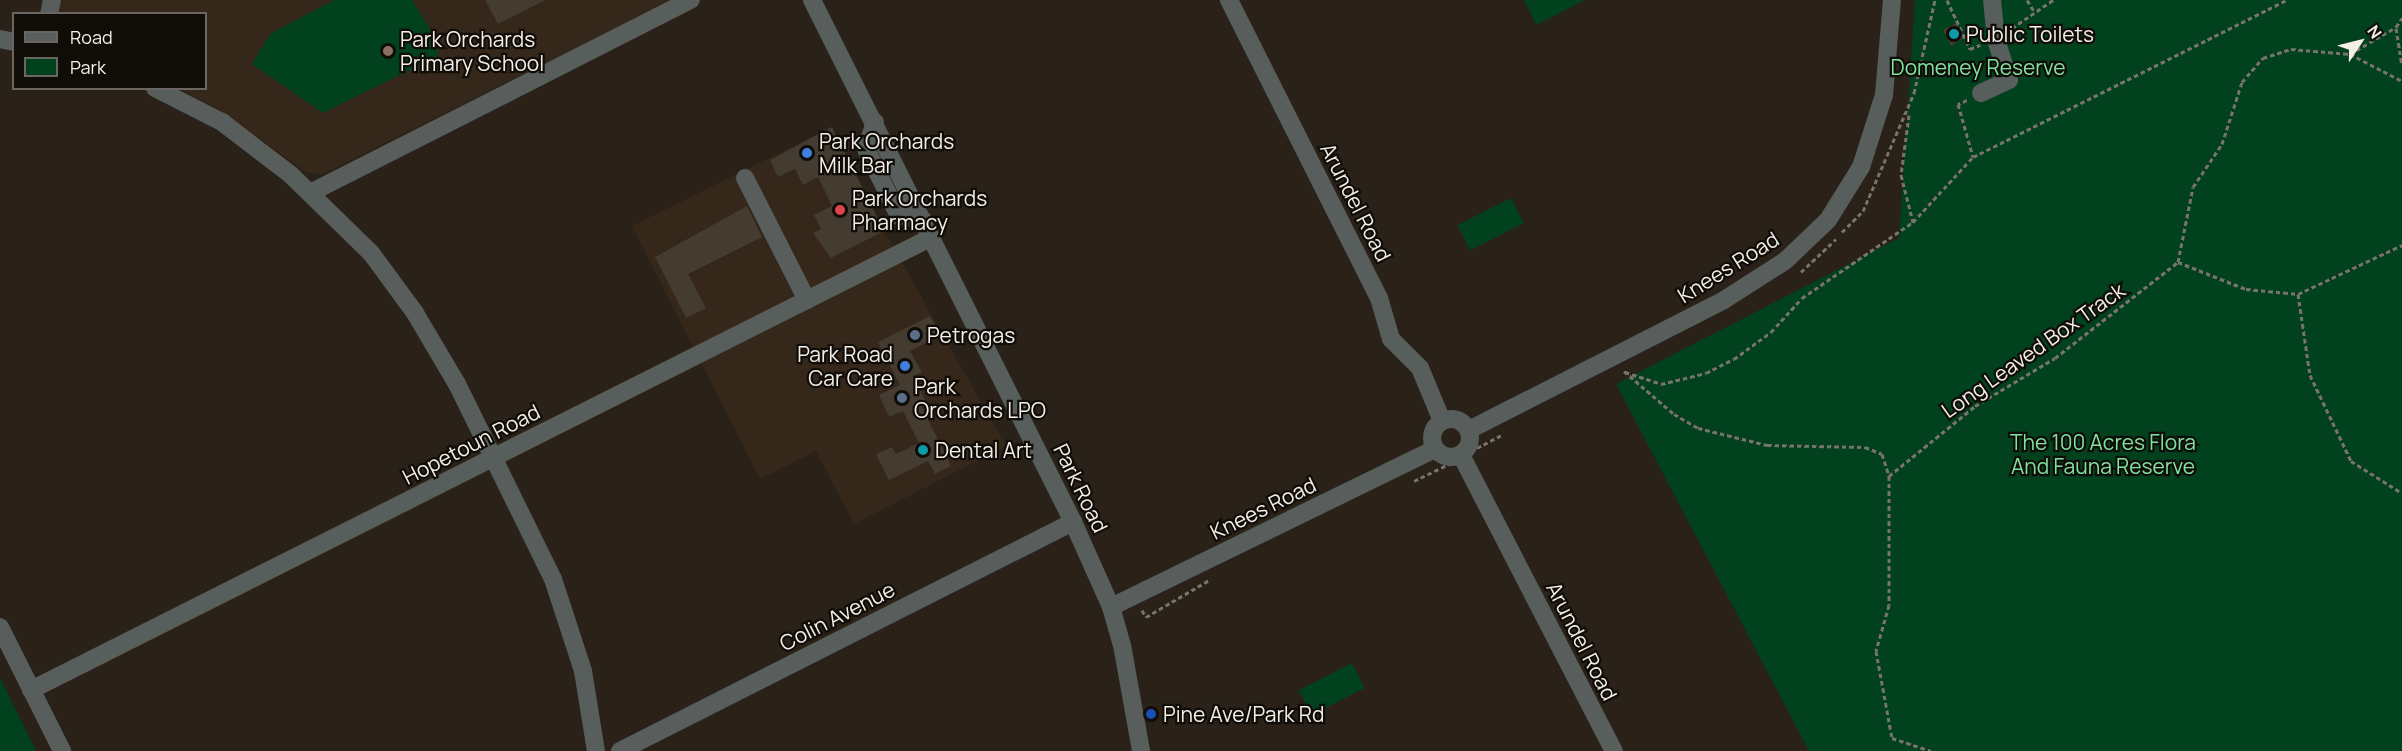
<!DOCTYPE html>
<html>
<head>
<meta charset="utf-8">
<style>
	body { margin:0 }
	#map { position:relative; width:2402px; height:751px; overflow:hidden; background:#2a2219; font-family:Manrope,sans-serif }
	div>[style] { position:absolute }
	[style*='--x'] { left:calc(var(--x)*1px); top:calc(var(--y)*1px); width:calc(var(--w)*1px); rotate:calc(var(--a)*1deg) }
	.built>* { inset:0; background:#35281a }
	.green>* { inset:0; background:#02411e; transform-origin:0 0 }
	.building>* { inset:0; background:#443b31 }
	.path>* { height:3px; margin-top:-1.5px; transform-origin:0; background:repeating-linear-gradient(90deg,#7a736b 0 4.5px,transparent 0 7.5px) }
	.minor>* { height:18px; margin:-9px; padding:0 9px; transform-origin:9px; border-radius:9px; background:#575e5b }
	.minor>.ring { margin:-9px; padding:0; box-sizing:content-box; background:none; border:18px solid #575e5b; border-radius:50% }
	.dots>* { width:16px; height:16px; translate:-50% -50%; box-sizing:border-box; border:3px solid #100c08; border-radius:50% }
	span { translate:-50% -50%; white-space:nowrap; text-align:center; line-height:1.15; -webkit-text-stroke:4.5px #100c08; paint-order:stroke }
	.poi-label { font-size:21px; color:#f3eee7 }
	.left { translate:0 -50%; text-align:left }
	.right { translate:-100% -50%; text-align:right }
	.park-label { font-size:21px; color:#7fe39e }
	.street-label { font-size:21px; color:#f3eee7 }
	.legend { position:absolute; left:12px; top:12px; width:195px; height:78px; box-sizing:border-box; background:#100c08; border:2px solid #6b6661; margin:0; padding:8px 10px; list-style:none; font-size:18px; color:#f3eee7 }
	.legend li { display:flex; align-items:center; gap:12px; height:30px }
	.legend b { width:30px; border:2px solid #6b6661 }
	.north { position:absolute; left:2330px; top:12px; width:60px; height:60px; -webkit-text-stroke:4px #100c08; paint-order:stroke; rotate:55deg; font-size:16px; font-weight:700; line-height:24px; text-align:center; color:#f3eee7 }
	.north::after { content:''; display:block; margin:auto; width:21px; height:27px; background:#f3eee7; clip-path:polygon(50% 0,100% 100%,50% 72%,0 100%) }
</style>
</head>
<body>
<div id="map">
	<div class="built">
		<div style="clip-path:polygon(62px 0,671px 0,321px 175px,306px 172px,217px 108px,179px 89px,206px 88px,206px 14px,58px 14px)"></div>
		<div style="clip-path:polygon(832px 127px,884px 231px,1006px 446px,854px 524px,816px 451px,760px 479px,632px 226px)"></div>
	</div>
	<div class="green">
		<div style="clip-path:polygon(334px 0,412px 0,438px 42px,438px 56px,323px 113px,252px 64px,270px 34px)"></div>
		<div style="clip-path:polygon(1524px 0,1585px 0,1536px 25px)"></div>
		<div style="clip-path:polygon(1915px 0,2402px 0,2402px 751px,1809px 751px,1616px 384px,1899px 238px)"></div>
		<div style="left:1511px;top:198px;width:28px;height:60px;rotate:63deg"></div>
		<div style="left:1352px;top:663px;width:28px;height:60px;rotate:63deg"></div>
		<div style="clip-path:polygon(0 678px,36px 751px,0 751px)"></div>
	</div>
	<div class="building">
		<div style="clip-path:polygon(485px 0,545px 0,498px 24px)"></div>
		<div style="clip-path:polygon(1957px 23px,1965px 37px,1951px 46px,1943px 30px)"></div>
		<div style="clip-path:polygon(832px 127px,884px 231px,831px 258px,813px 233px,821px 229px,814px 215px,832px 206px,818px 177px,803px 185px,795px 169px,778px 177px,770px 160px)"></div>
		<div style="clip-path:polygon(747px 206px,762px 237px,688px 274px,706px 308px,686px 318px,655px 257px)"></div>
		<div style="clip-path:polygon(930px 316px,941px 335px,910px 351px,922px 372px,914px 376px,925px 400px,920px 403px,951px 466px,935px 474px,928px 461px,889px 480px,876px 454px,892px 447px,896px 454px,919px 443px,903px 411px,889px 417px,879px 395px,900px 385px,878px 342px)"></div>
	</div>
	<div class="path">
		<div style="--x:1947;--y:0;--w:54;--a:64.9"></div>
		<div style="--x:1970;--y:49;--w:11;--a:-22"></div>
		<div style="--x:2027;--y:0;--w:15;--a:58"></div>
		<div style="--x:2012;--y:28;--w:50;--a:-34.3"></div>
		<div style="--x:2396;--y:28;--w:37;--a:81"></div>
		<div style="--x:2350;--y:54;--w:59;--a:27.4"></div>
		<div style="--x:1967;--y:100;--w:10;--a:156"></div>
		<div style="--x:1958;--y:104;--w:55;--a:74.2"></div>
		<div style="--x:1909;--y:115;--w:61;--a:97.6"></div>
		<div style="--x:1901;--y:175;--w:49;--a:75.7"></div>
		<div style="--x:1842;--y:232;--w:30;--a:-45"></div>
		<div style="--x:1863;--y:211;--w:129;--a:-66.6"></div>
		<div style="--x:1914;--y:93;--w:95;--a:-77.3"></div>
		<div style="--x:2178;--y:262;--w:73;--a:21.7"></div>
		<div style="--x:2246;--y:289;--w:52;--a:5.5"></div>
		<div style="--x:2298;--y:294;--w:115;--a:-25.2"></div>
		<div style="--x:1801;--y:272;--w:48;--a:-43.3"></div>
		<div style="--x:2298;--y:294;--w:82;--a:81.6"></div>
		<div style="--x:2310;--y:375;--w:95;--a:64.5"></div>
		<div style="--x:2351;--y:461;--w:60;--a:32.1"></div>
		<div style="--x:1624;--y:371;--w:66;--a:40.7"></div>
		<div style="--x:1674;--y:414;--w:28;--a:30"></div>
		<div style="--x:1698;--y:428;--w:71;--a:13.8"></div>
		<div style="--x:1767;--y:445;--w:98;--a:1.2"></div>
		<div style="--x:1865;--y:447;--w:18;--a:22"></div>
		<div style="--x:1882;--y:454;--w:23;--a:72"></div>
		<div style="--x:1889;--y:476;--w:111;--a:-39.1"></div>
		<div style="--x:1975;--y:406;--w:93;--a:-31"></div>
		<div style="--x:2055;--y:358;--w:156;--a:-38"></div>
		<div style="--x:2178;--y:262;--w:76;--a:-78.7"></div>
		<div style="--x:2193;--y:187;--w:52;--a:-56"></div>
		<div style="--x:2222;--y:144;--w:65;--a:-72.1"></div>
		<div style="--x:2242;--y:82;--w:32;--a:-49"></div>
		<div style="--x:2263;--y:58;--w:29;--a:-18"></div>
		<div style="--x:2291;--y:49;--w:59;--a:4.8"></div>
		<div style="--x:2350;--y:54;--w:53;--a:-30.4"></div>
		<div style="--x:2396;--y:27;--w:11;--a:-56"></div>
		<div style="--x:1625;--y:372;--w:38;--a:18"></div>
		<div style="--x:1661;--y:384;--w:46;--a:-13.7"></div>
		<div style="--x:1706;--y:373;--w:31;--a:-27"></div>
		<div style="--x:1734;--y:359;--w:46;--a:-36.1"></div>
		<div style="--x:1771;--y:332;--w:46;--a:-47.6"></div>
		<div style="--x:1802;--y:298;--w:135;--a:-34.4"></div>
		<div style="--x:1913;--y:222;--w:88;--a:-47.3"></div>
		<div style="--x:1973;--y:157;--w:351;--a:-26.6"></div>
		<div style="--x:1477;--y:448;--w:27;--a:-28"></div>
		<div style="--x:1889;--y:476;--w:129;--a:90"></div>
		<div style="--x:1889;--y:605;--w:48;--a:105.8"></div>
		<div style="--x:1876;--y:651;--w:88;--a:79.6"></div>
		<div style="--x:1892;--y:738;--w:41;--a:18.4"></div>
		<div style="--x:1414;--y:481;--w:39;--a:-26"></div>
		<div style="--x:1142;--y:610;--w:8;--a:60"></div>
		<div style="--x:1146;--y:617;--w:75;--a:-30.3"></div>
	</div>
	<div class="minor">
		<div style="--x:812;--y:0;--w:584;--a:63.43"></div>
		<div style="--x:1073;--y:522;--w:93;--a:65.9"></div>
		<div style="--x:1111;--y:607;--w:40;--a:74"></div>
		<div style="--x:1122;--y:645;--w:108;--a:79.8"></div>
		<div style="--x:1229;--y:0;--w:334;--a:63.3"></div>
		<div style="--x:1379;--y:298;--w:43;--a:73.7"></div>
		<div style="--x:1391;--y:339;--w:41;--a:45"></div>
		<div style="--x:1420;--y:368;--w:57;--a:67.5"></div>
		<div style="--x:49;--y:14;--w:14;--a:-78"></div>
		<div style="--x:0;--y:39;--w:14;--a:12"></div>
		<div style="--x:155;--y:88;--w:75;--a:26.9"></div>
		<div style="--x:222;--y:122;--w:87;--a:37.5"></div>
		<div style="--x:291;--y:175;--w:112;--a:44.3"></div>
		<div style="--x:371;--y:253;--w:74;--a:53.7"></div>
		<div style="--x:415;--y:313;--w:82;--a:59.4"></div>
		<div style="--x:457;--y:384;--w:217;--a:63.8"></div>
		<div style="--x:553;--y:579;--w:97;--a:71.9"></div>
		<div style="--x:583;--y:671;--w:81;--a:80.8"></div>
		<div style="--x:1981;--y:93;--w:31;--a:-25"></div>
		<div style="--x:2009;--y:80;--w:42;--a:-108"></div>
		<div style="--x:1996;--y:40;--w:40;--a:-95.7"></div>
		<div style="--x:875;--y:122;--w:28;--a:108"></div>
		<div style="--x:866;--y:149;--w:75;--a:63.8"></div>
		<div style="--x:899;--y:216;--w:24;--a:9"></div>
		<div style="--x:745;--y:178;--w:137;--a:63.1"></div>
		<div style="--x:310;--y:193;--w:427;--a:-26.9"></div>
		<div class="ring" style="left:1432px;top:419px;width:20px;height:20px"></div>
		<div style="--x:1469;--y:430;--w:286;--a:-27"></div>
		<div style="--x:1724;--y:300;--w:72;--a:-32.6"></div>
		<div style="--x:1785;--y:261;--w:59;--a:-43.6"></div>
		<div style="--x:1828;--y:220;--w:62;--a:-58.1"></div>
		<div style="--x:1861;--y:167;--w:76;--a:-72.3"></div>
		<div style="--x:1884;--y:95;--w:95;--a:-85.2"></div>
		<div style="--x:1461;--y:455;--w:333;--a:62.7"></div>
		<div style="--x:1111;--y:607;--w:360;--a:-26"></div>
		<div style="--x:0;--y:627;--w:139;--a:63.4"></div>
		<div style="--x:31;--y:690;--w:1008;--a:-26.69"></div>
		<div style="--x:620;--y:751;--w:508;--a:-26.82"></div>
	</div>
	<div class="dots">
		<div style="left:1954px;top:34px;background:#0f9aa8"></div>
		<div style="left:388px;top:51px;background:#8d6e63"></div>
		<div style="left:807px;top:153px;background:#3f7fe0"></div>
		<div style="left:840px;top:210px;background:#e0444e"></div>
		<div style="left:915px;top:335px;background:#5c6f8a"></div>
		<div style="left:905px;top:366px;background:#3f7fe0"></div>
		<div style="left:902px;top:398px;background:#5c6f8a"></div>
		<div style="left:923px;top:450px;background:#0f9aa8"></div>
		<div style="left:1151px;top:714px;background:#1a4fb4"></div>
	</div>
	<div class="poi-label">
		<span class="left" style="left:1966px;top:34px">Public Toilets</span>
		<span class="left" style="left:400px;top:51px">Park Orchards<br>Primary School</span>
		<span class="left" style="left:819px;top:153px">Park Orchards<br>Milk Bar</span>
		<span class="left" style="left:852px;top:210px">Park Orchards<br>Pharmacy</span>
		<span class="left" style="left:927px;top:335px">Petrogas</span>
		<span class="right" style="left:893px;top:366px">Park Road<br>Car Care</span>
		<span class="left" style="left:914px;top:398px">Park<br>Orchards LPO</span>
		<span class="left" style="left:935px;top:450px">Dental Art</span>
		<span class="left" style="left:1163px;top:714px">Pine Ave/Park Rd</span>
	</div>
	<div class="park-label">
		<span style="left:1978px;top:67px">Domeney Reserve</span>
		<span style="left:2103px;top:454px">The 100 Acres Flora<br>And Fauna Reserve</span>
	</div>
	<div class="street-label">
		<span style="left:1356px;top:202px;rotate:63deg">Arundel Road</span>
		<span style="left:1728px;top:267px;rotate:-32deg">Knees Road</span>
		<span style="left:2033px;top:350px;rotate:-35deg">Long Leaved Box Track</span>
		<span style="left:471px;top:444px;rotate:-27deg">Hopetoun Road</span>
		<span style="left:1081px;top:488px;rotate:64deg">Park Road</span>
		<span style="left:1263px;top:508px;rotate:-26deg">Knees Road</span>
		<span style="left:837px;top:616px;rotate:-27deg">Colin Avenue</span>
		<span style="left:1582px;top:641px;rotate:63deg">Arundel Road</span>
	</div>
	<ul class="legend">
	<li><b style="height:8px;background:#575e5b"></b>Road</li>
	<li><b style="height:16px;background:#02411e"></b>Park</li>
	</ul>
	<div class="north">N</div>
</div>
</body>
</html>
